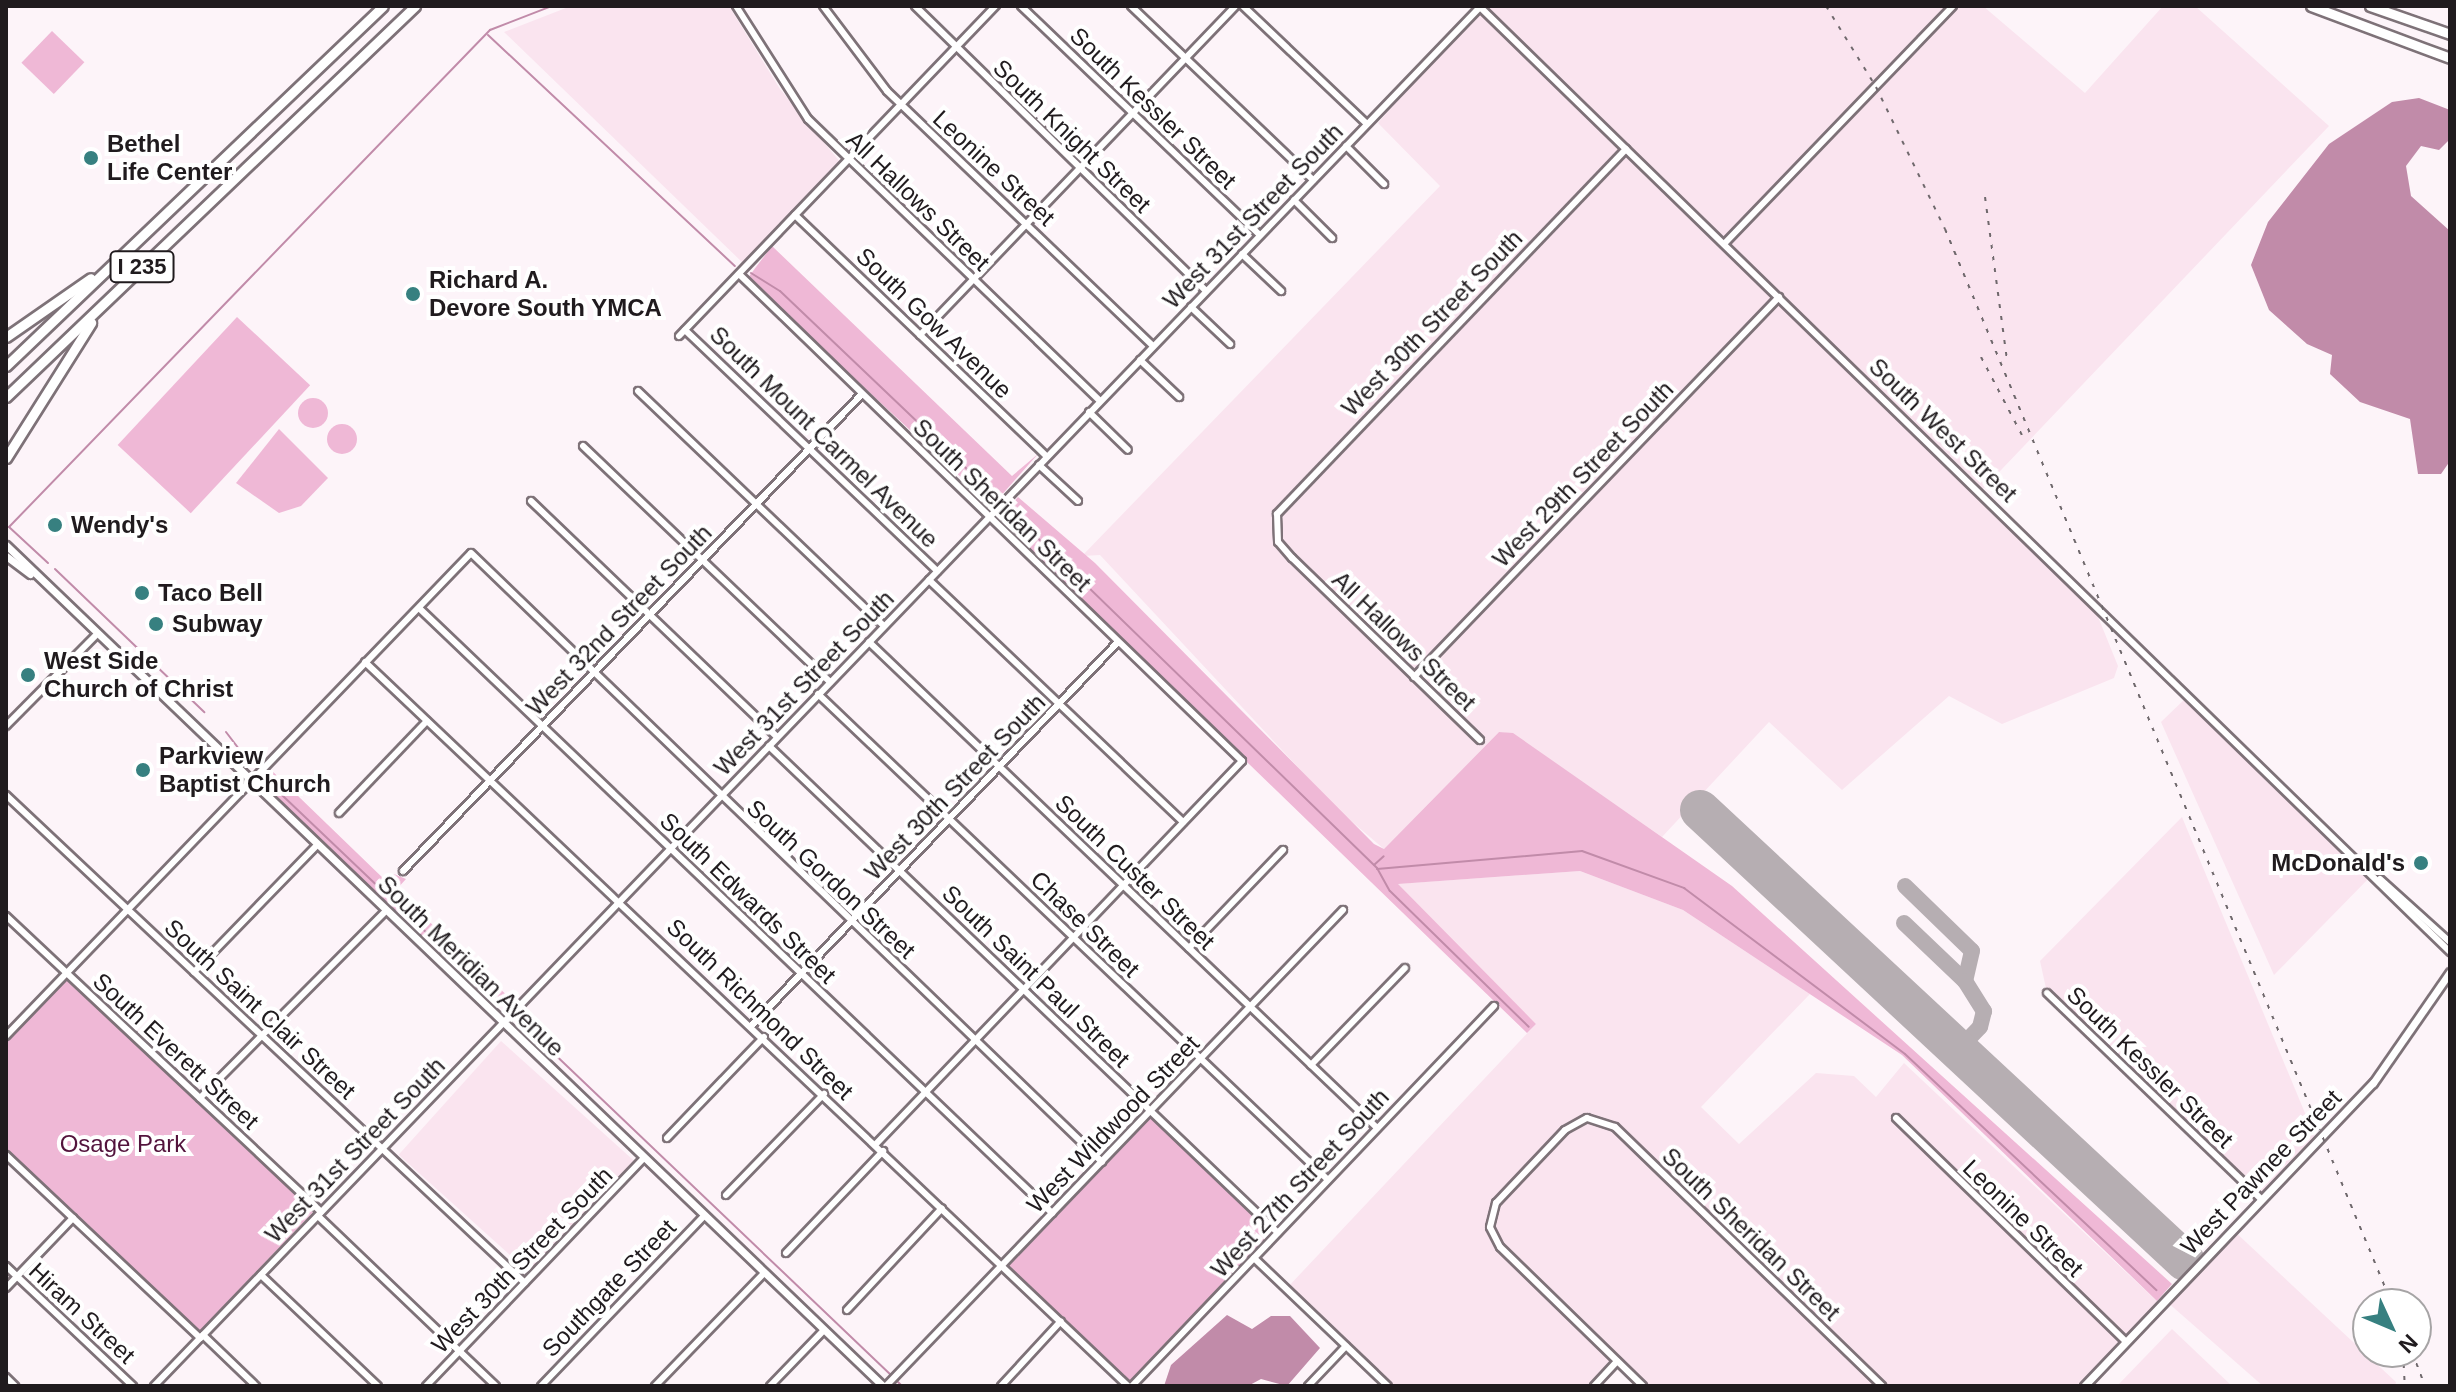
<!DOCTYPE html>
<html>
<head>
<meta charset="utf-8">
<style>
	body { margin:0 }
	#map { position:relative; width:2456px; height:1392px; overflow:hidden; background:#fdf4f9; font-family:Arial,sans-serif }
	div>[style] { position:absolute }
	[style*='--x'] { left:calc(var(--x)*1px); top:calc(var(--y)*1px); width:calc(var(--w)*1px); rotate:calc(var(--a)*1deg) }
	.built>* { inset:0; background:#fae4ef; transform-origin:0 0 }
	.green>* { inset:0; background:#efb8d6; transform-origin:0 0 }
	.round { border-radius:50% }
	.water>* { inset:0; background:#c18ba9 }
	.stream>* { height:2px; margin:-1px; padding:0 1px; transform-origin:1px; border-radius:1px; background:#c18ba9 }
	.taxiway>* { height:16px; margin:-8px; padding:0 8px; transform-origin:8px; border-radius:8px; background:#b6aeb2 }
	.runway>* { height:40px; margin:-20px; padding:0 20px; transform-origin:20px; border-radius:20px; background:#b6aeb2 }
	.roads { filter:drop-shadow(2px 0 #7e7278) drop-shadow(-2px 0 #7e7278) drop-shadow(0 2px #7e7278) drop-shadow(0 -2px #7e7278) }
	.minor>* { height:6px; margin:-3px; padding:0 3px; transform-origin:3px; border-radius:3px; background:#fff }
	.major>* { height:7px; margin:-3.5px; padding:0 3.5px; transform-origin:3.5px; border-radius:3.5px; background:#fff }
	.highway>* { height:9px; margin:-4.5px; padding:0 4.5px; transform-origin:4.5px; border-radius:4.5px; background:#fff }
	.rail>* { height:2px; margin-top:-1px; transform-origin:0; background:repeating-linear-gradient(90deg,#6f686c 0 4px,transparent 0 12px) }
	.dots>* { width:22px; height:22px; translate:-50% -50%; box-sizing:border-box; border:4px solid #fff; border-radius:50% }
	span { translate:-50% -50%; white-space:nowrap; text-align:center; line-height:1.15; -webkit-text-stroke:8px #fff; paint-order:stroke }
	.shield-label span { padding:2px 6px; background:#fff; border:2px solid; border-radius:6px; -webkit-text-stroke-width:0 }
	.shield-label { font-size:22px; color:#201b1e; font-weight:700 }
	.street-label { font-size:24px; color:#201b1e }
	.poi-label { font-size:24px; color:#201b1e; font-weight:700 }
	.left { translate:0 -50%; text-align:left }
	.right { translate:-100% -50%; text-align:right }
	.park-label { font-size:24px; color:#53133c }
	.frame { position:absolute; inset:0; border:8px solid #201b1e; pointer-events:none }
	.north { position:absolute; left:2352px; top:1288px; width:80px; height:80px; box-sizing:border-box; background:#fff; border:2px solid #a6a4a5; border-radius:50%; rotate:134deg; font-size:22px; font-weight:700; line-height:32px; text-align:center; color:#201b1e }
	.north::after { content:''; display:block; margin:auto; width:28px; height:36px; background:#378080; clip-path:polygon(50% 0,100% 100%,50% 72%,0 100%) }
</style>
</head>
<body>
<div id="map">
	<div class="built">
		<div style="clip-path:polygon(571px 6px,729px 6px,780px 89px,840px 162px,743px 263px,504px 32px)"></div>
		<div style="clip-path:polygon(1478px 6px,1983px 6px,2085px 93px,2163px 6px,2195px 6px,2329px 126px,1981px 491px,2090px 597px,2118px 666px,2114px 678px,2002px 724px,1949px 696px,1842px 790px,1769px 722px,1662px 837px,1513px 734px,1499px 732px,1384px 849px,1337px 809px,1100px 555px,1082px 556px,1440px 186px,1378px 123px)"></div>
		<div style="clip-path:polygon(2190px 694px,2374px 873px,2274px 975px,2161px 722px)"></div>
		<div style="clip-path:polygon(2182px 817px,2317px 1142px,2262px 1200px,2047px 993px,2040px 961px)"></div>
		<div style="clip-path:polygon(1580px 871px,1683px 910px,1810px 994px,1701px 1107px,1739px 1144px,1816px 1073px,1854px 1076px,1876px 1097px,1904px 1063px,2161px 1305px,2084px 1386px,1643px 1386px,1617px 1362px,1594px 1386px,1388px 1386px,1286px 1289px,1536px 1024px,1397px 884px)"></div>
		<div style="left:501px;top:1041px;width:179px;height:153px;rotate:42deg"></div>
		<div style="clip-path:polygon(2233px 1230px,2396px 1382px,2395px 1386px,2263px 1386px,2166px 1301px)"></div>
		<div style="clip-path:polygon(2172px 1329px,2232px 1386px,2117px 1386px)"></div>
	</div>
	<div class="green">
		<div style="left:52px;top:31px;width:45px;height:44px;rotate:44deg"></div>
		<div style="clip-path:polygon(772px 246px,1012px 476px,1038px 454px,992px 506px,747px 279px)"></div>
		<div style="left:237px;top:317px;width:100px;height:175px;rotate:43deg"></div>
		<div class="round" style="left:298px;top:398px;width:30px;height:30px"></div>
		<div class="round" style="left:327px;top:424px;width:30px;height:30px"></div>
		<div style="clip-path:polygon(279px 429px,328px 478px,301px 506px,279px 513px,236px 483px)"></div>
		<div style="clip-path:polygon(1018px 497px,1095px 563px,1374px 844px,1384px 849px,1499px 732px,1513px 733px,1732px 886px,2172px 1284px,2157px 1301px,1902px 1055px,1683px 910px,1580px 871px,1398px 884px,1536px 1024px,1527px 1033px,1002px 525px,999px 518px)"></div>
		<div style="clip-path:polygon(268px 767px,386px 881px,394px 874px,406px 879px,396px 890px,513px 1001px,496px 1006px,260px 783px)"></div>
		<div style="clip-path:polygon(67px 976px,314px 1211px,200px 1331px,6px 1148px,6px 1040px)"></div>
		<div style="left:1151px;top:1111px;width:176px;height:214px;rotate:44deg"></div>
	</div>
	<div class="water">
		<div style="clip-path:polygon(2419px 98px,2450px 110px,2450px 139px,2439px 150px,2421px 146px,2406px 166px,2411px 196px,2450px 231px,2450px 461px,2441px 474px,2418px 474px,2410px 419px,2360px 402px,2330px 374px,2332px 355px,2307px 344px,2269px 310px,2251px 265px,2268px 222px,2329px 144px,2392px 102px)"></div>
		<div style="clip-path:polygon(1227px 1315px,1252px 1329px,1271px 1316px,1290px 1316px,1320px 1348px,1287px 1386px,1261px 1379px,1248px 1386px,1164px 1386px,1171px 1365px)"></div>
	</div>
	<div class="stream">
		<div style="--x:488;--y:35;--w:338;--a:43.1"></div>
		<div style="--x:751;--y:273;--w:34;--a:32"></div>
		<div style="--x:780;--y:291;--w:294;--a:43.6"></div>
		<div style="--x:1014;--y:515;--w:506;--a:44.2"></div>
		<div style="--x:1377;--y:868;--w:26;--a:61"></div>
		<div style="--x:1390;--y:891;--w:194;--a:44.4"></div>
		<div style="--x:48;--y:563;--w:53;--a:-137.3"></div>
		<div style="--x:9;--y:527;--w:692;--a:-45.94"></div>
		<div style="--x:490;--y:30;--w:66;--a:-21.2"></div>
		<div style="--x:55;--y:569;--w:207;--a:43.8"></div>
		<div style="--x:226;--y:732;--w:43;--a:52.6"></div>
		<div style="--x:262;--y:776;--w:327;--a:43.6"></div>
		<div style="--x:1374;--y:865;--w:13;--a:-42"></div>
		<div style="--x:1377;--y:869;--w:206;--a:-5"></div>
		<div style="--x:1582;--y:851;--w:109;--a:19.9"></div>
		<div style="--x:1684;--y:888;--w:276;--a:36.9"></div>
		<div style="--x:1905;--y:1054;--w:345;--a:43.2"></div>
		<div style="--x:525;--y:1026;--w:506;--a:43.64"></div>
		<div style="--x:898;--y:1382;--w:6;--a:45"></div>
	</div>
	<div class="taxiway">
		<div style="--x:1905;--y:886;--w:93;--a:44.1"></div>
		<div style="--x:1972;--y:951;--w:31;--a:103"></div>
		<div style="--x:1904;--y:923;--w:84;--a:43.6"></div>
		<div style="--x:1965;--y:981;--w:36;--a:58"></div>
		<div style="--x:1984;--y:1011;--w:16;--a:104"></div>
		<div style="--x:1980;--y:1027;--w:32;--a:134"></div>
	</div>
	<div class="runway">
		<div style="--x:1700;--y:810;--w:662;--a:42.92"></div>
	</div>
	<div class="roads">
		<div class="minor">
			<div style="--x:736;--y:6;--w:134;--a:57.5"></div>
			<div style="--x:808;--y:119;--w:406;--a:44"></div>
			<div style="--x:823;--y:6;--w:106;--a:53"></div>
			<div style="--x:887;--y:91;--w:368;--a:43.8"></div>
			<div style="--x:915;--y:6;--w:407;--a:44.4"></div>
			<div style="--x:1021;--y:6;--w:331;--a:43.8"></div>
			<div style="--x:1131;--y:6;--w:252;--a:43.7"></div>
			<div style="--x:1243;--y:6;--w:171;--a:43.6"></div>
			<div style="--x:1479;--y:6;--w:1356;--a:44.25"></div>
			<div style="--x:1346;--y:146;--w:54;--a:45"></div>
			<div style="--x:1294;--y:200;--w:54;--a:45"></div>
			<div style="--x:795;--y:215;--w:349;--a:43.8"></div>
			<div style="--x:1724;--y:244;--w:330;--a:-46.1"></div>
			<div style="--x:1242;--y:254;--w:54;--a:43.5"></div>
			<div style="--x:739;--y:274;--w:700;--a:44.07"></div>
			<div style="--x:1242;--y:761;--w:530;--a:133.7"></div>
			<div style="--x:1191;--y:307;--w:54;--a:43.5"></div>
			<div style="--x:685;--y:330;--w:349;--a:43.7"></div>
			<div style="--x:920;--y:335;--w:455;--a:-46.2"></div>
			<div style="--x:679;--y:336;--w:458;--a:-46.2"></div>
			<div style="--x:1140;--y:360;--w:54;--a:43.5"></div>
			<div style="--x:638;--y:391;--w:340;--a:43.7"></div>
			<div style="--x:1089;--y:412;--w:54;--a:44.3"></div>
			<div style="--x:583;--y:446;--w:342;--a:43.7"></div>
			<div style="--x:1039;--y:465;--w:53;--a:42.7"></div>
			<div style="--x:531;--y:501;--w:341;--a:43.8"></div>
			<div style="--x:929;--y:580;--w:351;--a:43.6"></div>
			<div style="--x:419;--y:608;--w:876;--a:43.7"></div>
			<div style="--x:869;--y:642;--w:703;--a:43.73"></div>
			<div style="--x:365;--y:662;--w:1052;--a:43.5"></div>
			<div style="--x:1414;--y:677;--w:527;--a:-46.15"></div>
			<div style="--x:818;--y:694;--w:704;--a:43.62"></div>
			<div style="--x:6;--y:726;--w:127;--a:-45.3"></div>
			<div style="--x:1480;--y:740;--w:262;--a:-135.9"></div>
			<div style="--x:1292;--y:558;--w:21;--a:-131"></div>
			<div style="--x:1278;--y:542;--w:28;--a:-92"></div>
			<div style="--x:1277;--y:514;--w:505;--a:-46.28"></div>
			<div style="--x:769;--y:746;--w:704;--a:43.73"></div>
			<div style="--x:6;--y:795;--w:712;--a:43.24"></div>
			<div style="--x:339;--y:813;--w:127;--a:-46.3"></div>
			<div style="--x:403;--y:871;--w:662;--a:-46.1"></div>
			<div style="--x:2380;--y:879;--w:94;--a:42"></div>
			<div style="--x:6;--y:916;--w:432;--a:43.2"></div>
			<div style="--x:1189;--y:948;--w:136;--a:-46.2"></div>
			<div style="--x:194;--y:972;--w:175;--a:-45.9"></div>
			<div style="--x:2047;--y:993;--w:298;--a:43.9"></div>
			<div style="--x:752;--y:1025;--w:530;--a:-46.3"></div>
			<div style="--x:6;--y:1036;--w:670;--a:-46.09"></div>
			<div style="--x:471;--y:553;--w:877;--a:43.98"></div>
			<div style="--x:1311;--y:1065;--w:135;--a:-45.9"></div>
			<div style="--x:200;--y:1098;--w:262;--a:-45.2"></div>
			<div style="--x:1896;--y:1118;--w:321;--a:44.2"></div>
			<div style="--x:667;--y:1138;--w:140;--a:-46.2"></div>
			<div style="--x:6;--y:1155;--w:267;--a:43.3"></div>
			<div style="--x:726;--y:1195;--w:141;--a:-45.9"></div>
			<div style="--x:318;--y:1216;--w:246;--a:43.7"></div>
			<div style="--x:786;--y:1253;--w:141;--a:-46.4"></div>
			<div style="--x:1254;--y:1258;--w:185;--a:43.7"></div>
			<div style="--x:6;--y:1266;--w:175;--a:43.4"></div>
			<div style="--x:261;--y:1275;--w:161;--a:43.5"></div>
			<div style="--x:6;--y:1288;--w:97;--a:-46.3"></div>
			<div style="--x:847;--y:1310;--w:139;--a:-47"></div>
			<div style="--x:203;--y:1335;--w:74;--a:43.9"></div>
			<div style="--x:6;--y:1377;--w:13;--a:45"></div>
			<div style="--x:154;--y:1386;--w:1915;--a:-46.12"></div>
			<div style="--x:426;--y:1386;--w:315;--a:-46.3"></div>
			<div style="--x:541;--y:1386;--w:236;--a:-46.2"></div>
			<div style="--x:655;--y:1386;--w:157;--a:-46"></div>
			<div style="--x:770;--y:1386;--w:78;--a:-46"></div>
			<div style="--x:886;--y:1386;--w:660;--a:-46.17"></div>
			<div style="--x:1001;--y:1386;--w:88;--a:-47.3"></div>
			<div style="--x:1132;--y:1386;--w:525;--a:-46.39"></div>
			<div style="--x:1308;--y:1386;--w:55;--a:-46.5"></div>
			<div style="--x:1594;--y:1386;--w:34;--a:-47"></div>
			<div style="--x:1643;--y:1386;--w:199;--a:-135.8"></div>
			<div style="--x:1500;--y:1247;--w:22;--a:-117"></div>
			<div style="--x:1490;--y:1227;--w:25;--a:-76"></div>
			<div style="--x:1496;--y:1203;--w:100;--a:-46.6"></div>
			<div style="--x:1565;--y:1130;--w:25;--a:-29"></div>
			<div style="--x:1587;--y:1118;--w:29;--a:18"></div>
			<div style="--x:1615;--y:1127;--w:372;--a:44.1"></div>
		</div>
		<div class="major">
			<div style="--x:6;--y:545;--w:1215;--a:43.8"></div>
			<div style="--x:6;--y:556;--w:30;--a:37"></div>
			<div style="--x:2084;--y:1386;--w:419;--a:-46.4"></div>
			<div style="--x:2373;--y:1083;--w:135;--a:-55.3"></div>
		</div>
		<div class="highway">
			<div style="--x:2311;--y:6;--w:148;--a:20.5"></div>
			<div style="--x:2370;--y:6;--w:85;--a:19.3"></div>
			<div style="--x:6;--y:337;--w:103;--a:-34.8"></div>
			<div style="--x:6;--y:366;--w:521;--a:-43.68"></div>
			<div style="--x:6;--y:397;--w:566;--a:-43.71"></div>
			<div style="--x:6;--y:458;--w:160;--a:-57.8"></div>
		</div>
	</div>
	<div class="rail">
		<div style="--x:1826;--y:6;--w:95;--a:58.3"></div>
		<div style="--x:1876;--y:87;--w:158;--a:64.1"></div>
		<div style="--x:1945;--y:229;--w:1164;--a:67.42"></div>
		<div style="--x:1985;--y:197;--w:163;--a:82.3"></div>
		<div style="--x:1981;--y:357;--w:88;--a:62.3"></div>
		<div style="--x:2403;--y:1352;--w:34;--a:87"></div>
		<div style="--x:2412;--y:1352;--w:36;--a:69"></div>
	</div>
	<div class="dots">
		<div style="left:91px;top:158px;background:#378080"></div>
		<div style="left:413px;top:294px;background:#378080"></div>
		<div style="left:55px;top:525px;background:#378080"></div>
		<div style="left:142px;top:593px;background:#378080"></div>
		<div style="left:156px;top:624px;background:#378080"></div>
		<div style="left:28px;top:675px;background:#378080"></div>
		<div style="left:143px;top:770px;background:#378080"></div>
		<div style="left:2421px;top:863px;background:#378080"></div>
	</div>
	<div class="shield-label">
		<span style="left:142px;top:267px">I 235</span>
	</div>
	<div class="street-label">
		<span style="left:1153px;top:108px;rotate:44deg">South Kessler Street</span>
		<span style="left:1072px;top:136px;rotate:44deg">South Knight Street</span>
		<span style="left:994px;top:168px;rotate:43deg">Leonine Street</span>
		<span style="left:918px;top:201px;rotate:44deg">All Hallows Street</span>
		<span style="left:1253px;top:216px;rotate:-46deg">West 31st Street South</span>
		<span style="left:934px;top:323px;rotate:44deg">South Gow Avenue</span>
		<span style="left:1432px;top:323px;rotate:-46deg">West 30th Street South</span>
		<span style="left:1943px;top:430px;rotate:44deg">South West Street</span>
		<span style="left:824px;top:437px;rotate:44deg">South Mount Carmel Avenue</span>
		<span style="left:1583px;top:474px;rotate:-46deg">West 29th Street South</span>
		<span style="left:1002px;top:505px;rotate:44deg">South Sheridan Street</span>
		<span style="left:619px;top:620px;rotate:-46deg">West 32nd Street South</span>
		<span style="left:1404px;top:641px;rotate:44deg">All Hallows Street</span>
		<span style="left:804px;top:683px;rotate:-46deg">West 31st Street South</span>
		<span style="left:955px;top:787px;rotate:-46deg">West 30th Street South</span>
		<span style="left:1135px;top:872px;rotate:44deg">South Custer Street</span>
		<span style="left:831px;top:879px;rotate:43deg">South Gordon Street</span>
		<span style="left:748px;top:898px;rotate:44deg">South Edwards Street</span>
		<span style="left:1085px;top:924px;rotate:44deg">Chase Street</span>
		<span style="left:471px;top:966px;rotate:44deg">South Meridian Avenue</span>
		<span style="left:1036px;top:976px;rotate:44deg">South Saint Paul Street</span>
		<span style="left:260px;top:1009px;rotate:43deg">South Saint Clair Street</span>
		<span style="left:760px;top:1009px;rotate:44deg">South Richmond Street</span>
		<span style="left:176px;top:1051px;rotate:43deg">South Everett Street</span>
		<span style="left:2150px;top:1067px;rotate:44deg">South Kessler Street</span>
		<span style="left:1113px;top:1124px;rotate:-46deg">West Wildwood Street</span>
		<span style="left:355px;top:1150px;rotate:-46deg">West 31st Street South</span>
		<span style="left:2261px;top:1172px;rotate:-46deg">West Pawnee Street</span>
		<span style="left:1300px;top:1183px;rotate:-47deg">West 27th Street South</span>
		<span style="left:2023px;top:1218px;rotate:44deg">Leonine Street</span>
		<span style="left:1751px;top:1234px;rotate:44deg">South Sheridan Street</span>
		<span style="left:522px;top:1260px;rotate:-46deg">West 30th Street South</span>
		<span style="left:609px;top:1288px;rotate:-46deg">Southgate Street</span>
		<span style="left:82px;top:1313px;rotate:43deg">Hiram Street</span>
	</div>
	<div class="poi-label">
		<span class="left" style="left:107px;top:158px">Bethel<br>Life Center</span>
		<span class="left" style="left:429px;top:294px">Richard A.<br>Devore South YMCA</span>
		<span class="left" style="left:71px;top:525px">Wendy's</span>
		<span class="left" style="left:158px;top:593px">Taco Bell</span>
		<span class="left" style="left:172px;top:624px">Subway</span>
		<span class="left" style="left:44px;top:675px">West Side<br>Church of Christ</span>
		<span class="left" style="left:159px;top:770px">Parkview<br>Baptist Church</span>
		<span class="right" style="left:2405px;top:863px">McDonald's</span>
	</div>
	<div class="park-label">
		<span style="left:123px;top:1144px">Osage Park</span>
	</div>
	<div class="frame"></div>
	<div class="north">N</div>
</div>
</body>
</html>
